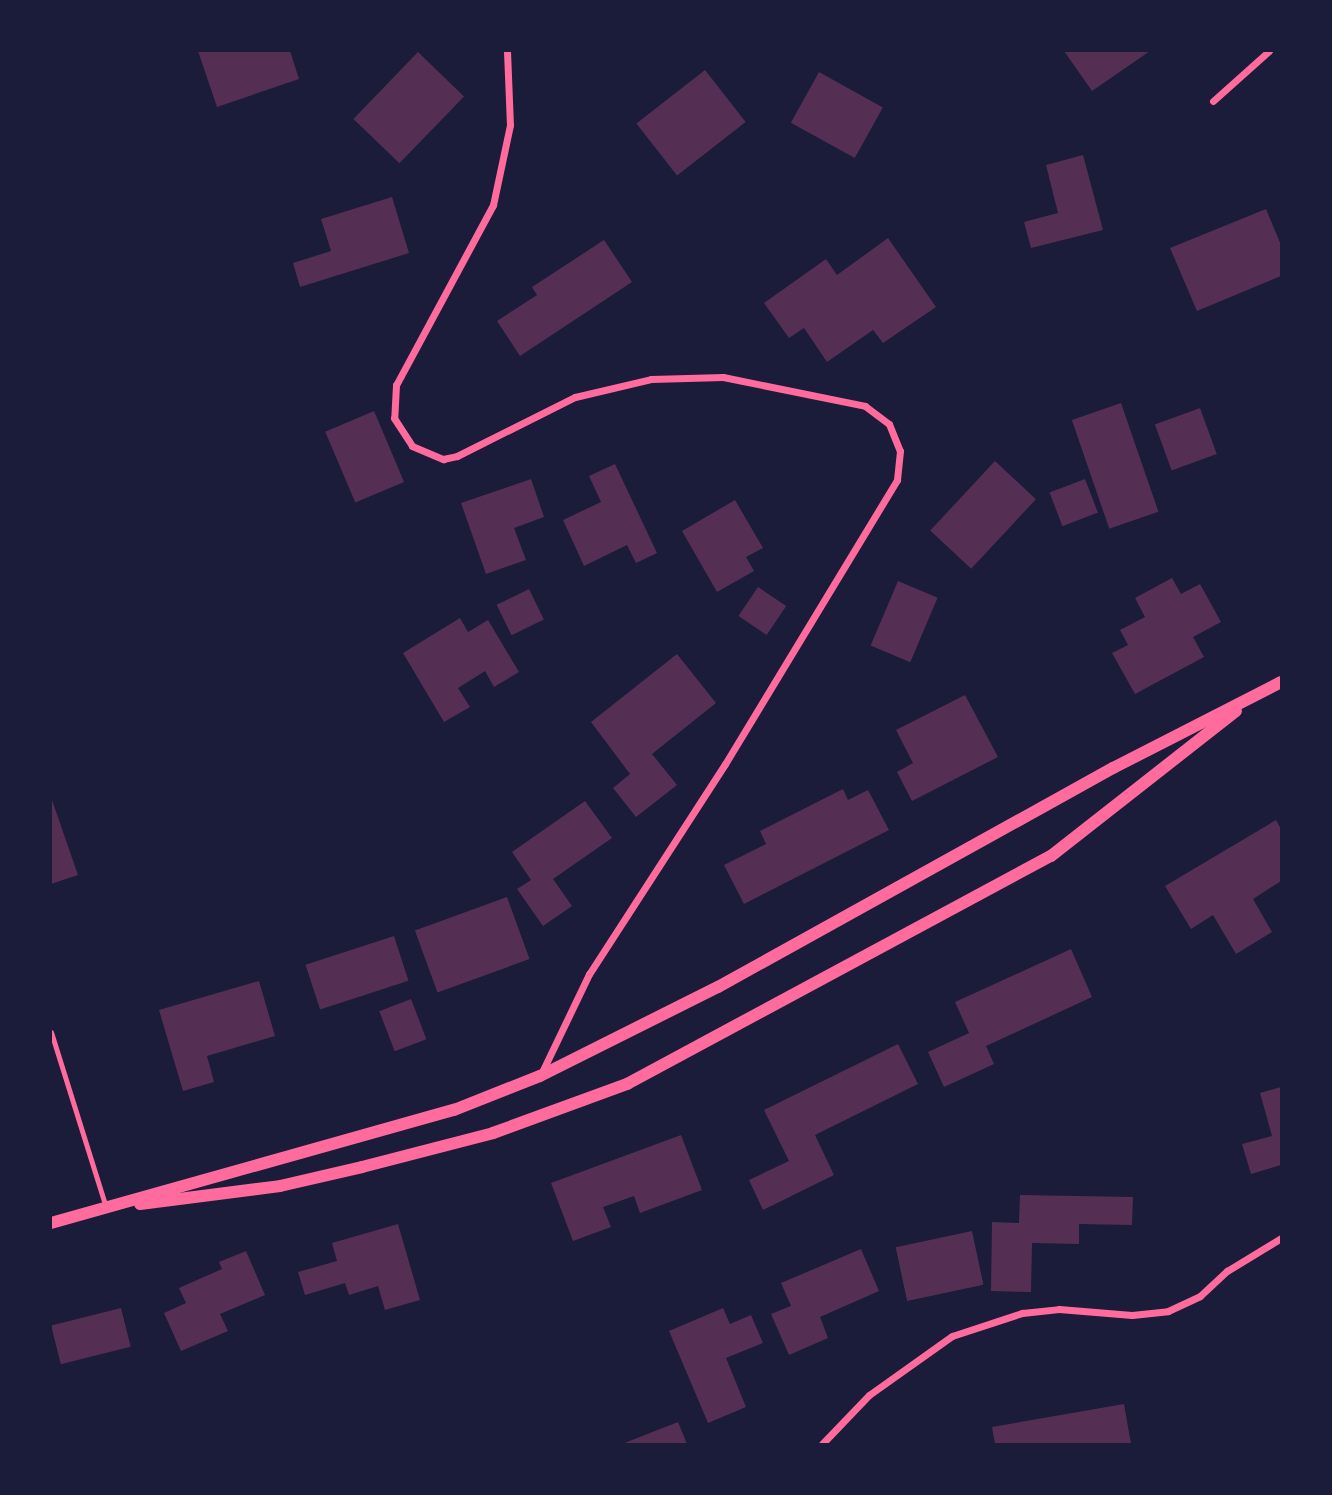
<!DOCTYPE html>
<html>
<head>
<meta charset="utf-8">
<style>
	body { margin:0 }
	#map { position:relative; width:1332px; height:1495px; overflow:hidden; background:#1b1b3a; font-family:"Public Sans",sans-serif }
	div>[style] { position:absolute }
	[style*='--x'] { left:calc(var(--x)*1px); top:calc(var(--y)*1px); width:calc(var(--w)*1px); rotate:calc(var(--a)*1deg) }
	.building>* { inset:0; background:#542f53; transform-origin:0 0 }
	.service>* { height:5px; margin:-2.5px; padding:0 2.5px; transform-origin:2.5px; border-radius:2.5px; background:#ff6b9d }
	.minor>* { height:7px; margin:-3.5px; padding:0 3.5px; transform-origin:3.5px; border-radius:3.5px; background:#ff6b9d }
	.tertiary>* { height:12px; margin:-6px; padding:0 6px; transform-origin:6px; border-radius:6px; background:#ff6b9d }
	span { translate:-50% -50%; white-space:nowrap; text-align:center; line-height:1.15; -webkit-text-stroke:7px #1b1b3a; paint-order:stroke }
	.frame { position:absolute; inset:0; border:52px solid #1b1b3a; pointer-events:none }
</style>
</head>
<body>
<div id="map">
	<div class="building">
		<div style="clip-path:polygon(198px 51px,290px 51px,299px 79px,217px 107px)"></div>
		<div style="clip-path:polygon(1064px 51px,1150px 51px,1092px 91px)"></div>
		<div style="left:418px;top:52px;width:64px;height:93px;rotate:44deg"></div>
		<div style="left:705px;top:70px;width:66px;height:87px;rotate:52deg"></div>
		<div style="left:819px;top:72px;width:73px;height:58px;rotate:29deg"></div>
		<div style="clip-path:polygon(1083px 155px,1103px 230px,1031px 248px,1024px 222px,1058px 213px,1046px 165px)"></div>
		<div style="clip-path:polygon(392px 197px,409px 253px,300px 287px,293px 263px,331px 251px,321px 219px)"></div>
		<div style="clip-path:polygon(1266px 209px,1281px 245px,1281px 276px,1197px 311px,1170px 248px)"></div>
		<div style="clip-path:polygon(888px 238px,936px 307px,883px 343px,873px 330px,827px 362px,804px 328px,789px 338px,764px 303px,826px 259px,837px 275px)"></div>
		<div style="clip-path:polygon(604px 240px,632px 282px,520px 356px,497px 321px,537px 295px,532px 287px)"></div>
		<div style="left:1121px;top:403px;width:115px;height:52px;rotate:71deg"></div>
		<div style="left:1200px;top:408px;width:49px;height:48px;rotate:70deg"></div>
		<div style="left:374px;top:411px;width:77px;height:53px;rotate:67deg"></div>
		<div style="left:995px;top:461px;width:56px;height:95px;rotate:43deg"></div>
		<div style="clip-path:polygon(615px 464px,657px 553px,636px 563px,627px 545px,584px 566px,563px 520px,601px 502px,589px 476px)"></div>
		<div style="clip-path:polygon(531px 479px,544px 517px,514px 528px,526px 560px,486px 574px,461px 503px)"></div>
		<div style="left:1085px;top:479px;width:36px;height:38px;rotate:69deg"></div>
		<div style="clip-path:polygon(735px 500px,763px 548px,746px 557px,754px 571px,717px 592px,682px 531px)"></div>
		<div style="clip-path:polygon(1172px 578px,1181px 594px,1200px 584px,1221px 622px,1193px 637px,1204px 657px,1135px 694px,1112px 653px,1128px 645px,1120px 630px,1145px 617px,1135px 598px)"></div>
		<div style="left:898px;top:581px;width:43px;height:70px;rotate:23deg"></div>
		<div style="left:758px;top:587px;width:34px;height:35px;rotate:34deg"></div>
		<div style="left:529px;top:589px;width:34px;height:36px;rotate:64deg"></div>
		<div style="clip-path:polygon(460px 618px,468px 632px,488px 620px,519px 672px,494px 687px,485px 671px,458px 688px,470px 707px,444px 722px,403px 653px)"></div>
		<div style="clip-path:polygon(677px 654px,716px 703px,652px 754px,677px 785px,636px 817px,613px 788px,630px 774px,591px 722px)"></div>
		<div style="clip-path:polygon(965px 695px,998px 757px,912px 801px,897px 772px,913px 763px,896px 730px)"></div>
		<div style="clip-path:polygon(843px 789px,848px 800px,868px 790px,889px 830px,744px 904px,724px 865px,766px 844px,760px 831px)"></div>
		<div style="clip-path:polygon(51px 797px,78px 875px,51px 884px)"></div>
		<div style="clip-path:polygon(585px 801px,612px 838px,553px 879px,572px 906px,543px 926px,517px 889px,531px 880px,512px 852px)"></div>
		<div style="clip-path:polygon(1276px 820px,1281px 829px,1281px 881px,1253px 899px,1272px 932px,1236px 954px,1213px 915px,1191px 929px,1165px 886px)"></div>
		<div style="left:507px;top:897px;width:66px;height:98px;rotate:70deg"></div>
		<div style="left:394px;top:936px;width:47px;height:93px;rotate:72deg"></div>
		<div style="clip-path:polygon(1071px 949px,1092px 997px,986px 1046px,994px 1064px,944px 1087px,928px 1052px,969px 1033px,955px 1002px)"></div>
		<div style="clip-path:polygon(259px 981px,275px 1036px,207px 1056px,214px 1082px,183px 1091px,159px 1010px)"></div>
		<div style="left:411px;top:999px;width:43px;height:34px;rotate:69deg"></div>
		<div style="clip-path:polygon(898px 1044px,918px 1084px,815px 1135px,834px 1175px,763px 1210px,749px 1180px,789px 1161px,764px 1110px)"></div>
		<div style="clip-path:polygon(1281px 1087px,1281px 1165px,1251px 1174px,1242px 1144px,1272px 1136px,1260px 1093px)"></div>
		<div style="clip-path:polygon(681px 1135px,702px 1190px,640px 1213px,634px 1196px,603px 1207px,611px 1227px,573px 1241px,551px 1183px)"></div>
		<div style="clip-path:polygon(1020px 1195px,1133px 1197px,1132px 1225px,1079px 1224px,1079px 1244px,1032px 1243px,1031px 1292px,991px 1291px,992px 1222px,1019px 1223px)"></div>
		<div style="clip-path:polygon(398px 1224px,420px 1300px,385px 1310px,378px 1286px,349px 1295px,345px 1283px,305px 1295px,298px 1272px,337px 1261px,332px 1243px)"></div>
		<div style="left:972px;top:1231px;width:55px;height:78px;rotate:78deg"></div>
		<div style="clip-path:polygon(861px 1249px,879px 1291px,820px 1317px,828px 1338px,789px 1355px,771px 1314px,791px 1306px,781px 1283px)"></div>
		<div style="clip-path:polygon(246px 1251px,265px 1295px,220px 1314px,228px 1331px,181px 1351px,164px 1313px,186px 1303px,179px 1288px,222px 1269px,219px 1262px)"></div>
		<div style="left:121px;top:1308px;width:40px;height:72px;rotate:76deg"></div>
		<div style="clip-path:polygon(723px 1308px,730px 1324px,751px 1315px,763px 1343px,726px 1358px,746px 1407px,708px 1423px,669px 1331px)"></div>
		<div style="clip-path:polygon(1124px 1404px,1131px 1444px,995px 1444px,992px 1427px)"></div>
		<div style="clip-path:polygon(678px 1422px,687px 1444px,622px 1444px)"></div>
	</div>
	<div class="service">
		<div style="--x:51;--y:1032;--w:184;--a:72.6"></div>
	</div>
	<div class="minor">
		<div style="--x:507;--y:51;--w:74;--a:87.7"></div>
		<div style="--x:510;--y:125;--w:82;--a:102"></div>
		<div style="--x:493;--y:205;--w:204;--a:118.3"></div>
		<div style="--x:396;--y:385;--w:33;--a:93"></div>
		<div style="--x:394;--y:418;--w:33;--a:57"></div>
		<div style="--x:412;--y:446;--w:34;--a:23"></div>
		<div style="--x:443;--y:459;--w:14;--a:-12"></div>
		<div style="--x:457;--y:456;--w:132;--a:-26.6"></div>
		<div style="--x:575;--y:397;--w:78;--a:-13.3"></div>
		<div style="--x:651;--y:379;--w:72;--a:-1.6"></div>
		<div style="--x:723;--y:377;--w:145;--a:11.5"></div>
		<div style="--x:865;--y:406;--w:30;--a:37"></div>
		<div style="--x:889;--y:424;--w:29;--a:68"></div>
		<div style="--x:900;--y:451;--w:29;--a:96"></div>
		<div style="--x:897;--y:480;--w:332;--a:121.2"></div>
		<div style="--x:725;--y:764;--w:250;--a:122.9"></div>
		<div style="--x:589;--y:974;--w:111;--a:115.6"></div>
		<div style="--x:1213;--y:101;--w:75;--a:-41.8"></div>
		<div style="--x:822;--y:1444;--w:68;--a:-46.2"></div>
		<div style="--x:869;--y:1395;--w:102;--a:-35.4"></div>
		<div style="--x:952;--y:1336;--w:74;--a:-18.2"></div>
		<div style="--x:1022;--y:1313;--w:37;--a:-6"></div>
		<div style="--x:1059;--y:1309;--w:73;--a:4.7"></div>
		<div style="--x:1132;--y:1315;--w:36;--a:-6"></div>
		<div style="--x:1168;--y:1311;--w:35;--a:-25"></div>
		<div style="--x:1200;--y:1296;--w:37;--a:-43"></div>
		<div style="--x:1227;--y:1271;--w:63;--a:-31.4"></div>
	</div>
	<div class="tertiary">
		<div style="--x:140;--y:1204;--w:141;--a:-7.3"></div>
		<div style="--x:280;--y:1186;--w:84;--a:-13"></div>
		<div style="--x:362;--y:1167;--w:135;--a:-14.5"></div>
		<div style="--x:493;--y:1133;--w:143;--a:-20.1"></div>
		<div style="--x:627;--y:1084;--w:481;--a:-28.3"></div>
		<div style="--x:1051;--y:856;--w:235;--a:-38.1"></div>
		<div style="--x:51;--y:1223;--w:419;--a:-15.7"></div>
		<div style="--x:454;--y:1110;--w:92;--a:-21.6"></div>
		<div style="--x:540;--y:1076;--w:199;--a:-26.6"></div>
		<div style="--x:718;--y:987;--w:452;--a:-29"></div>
		<div style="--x:1113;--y:768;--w:189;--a:-27.1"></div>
	</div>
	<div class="frame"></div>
</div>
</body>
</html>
